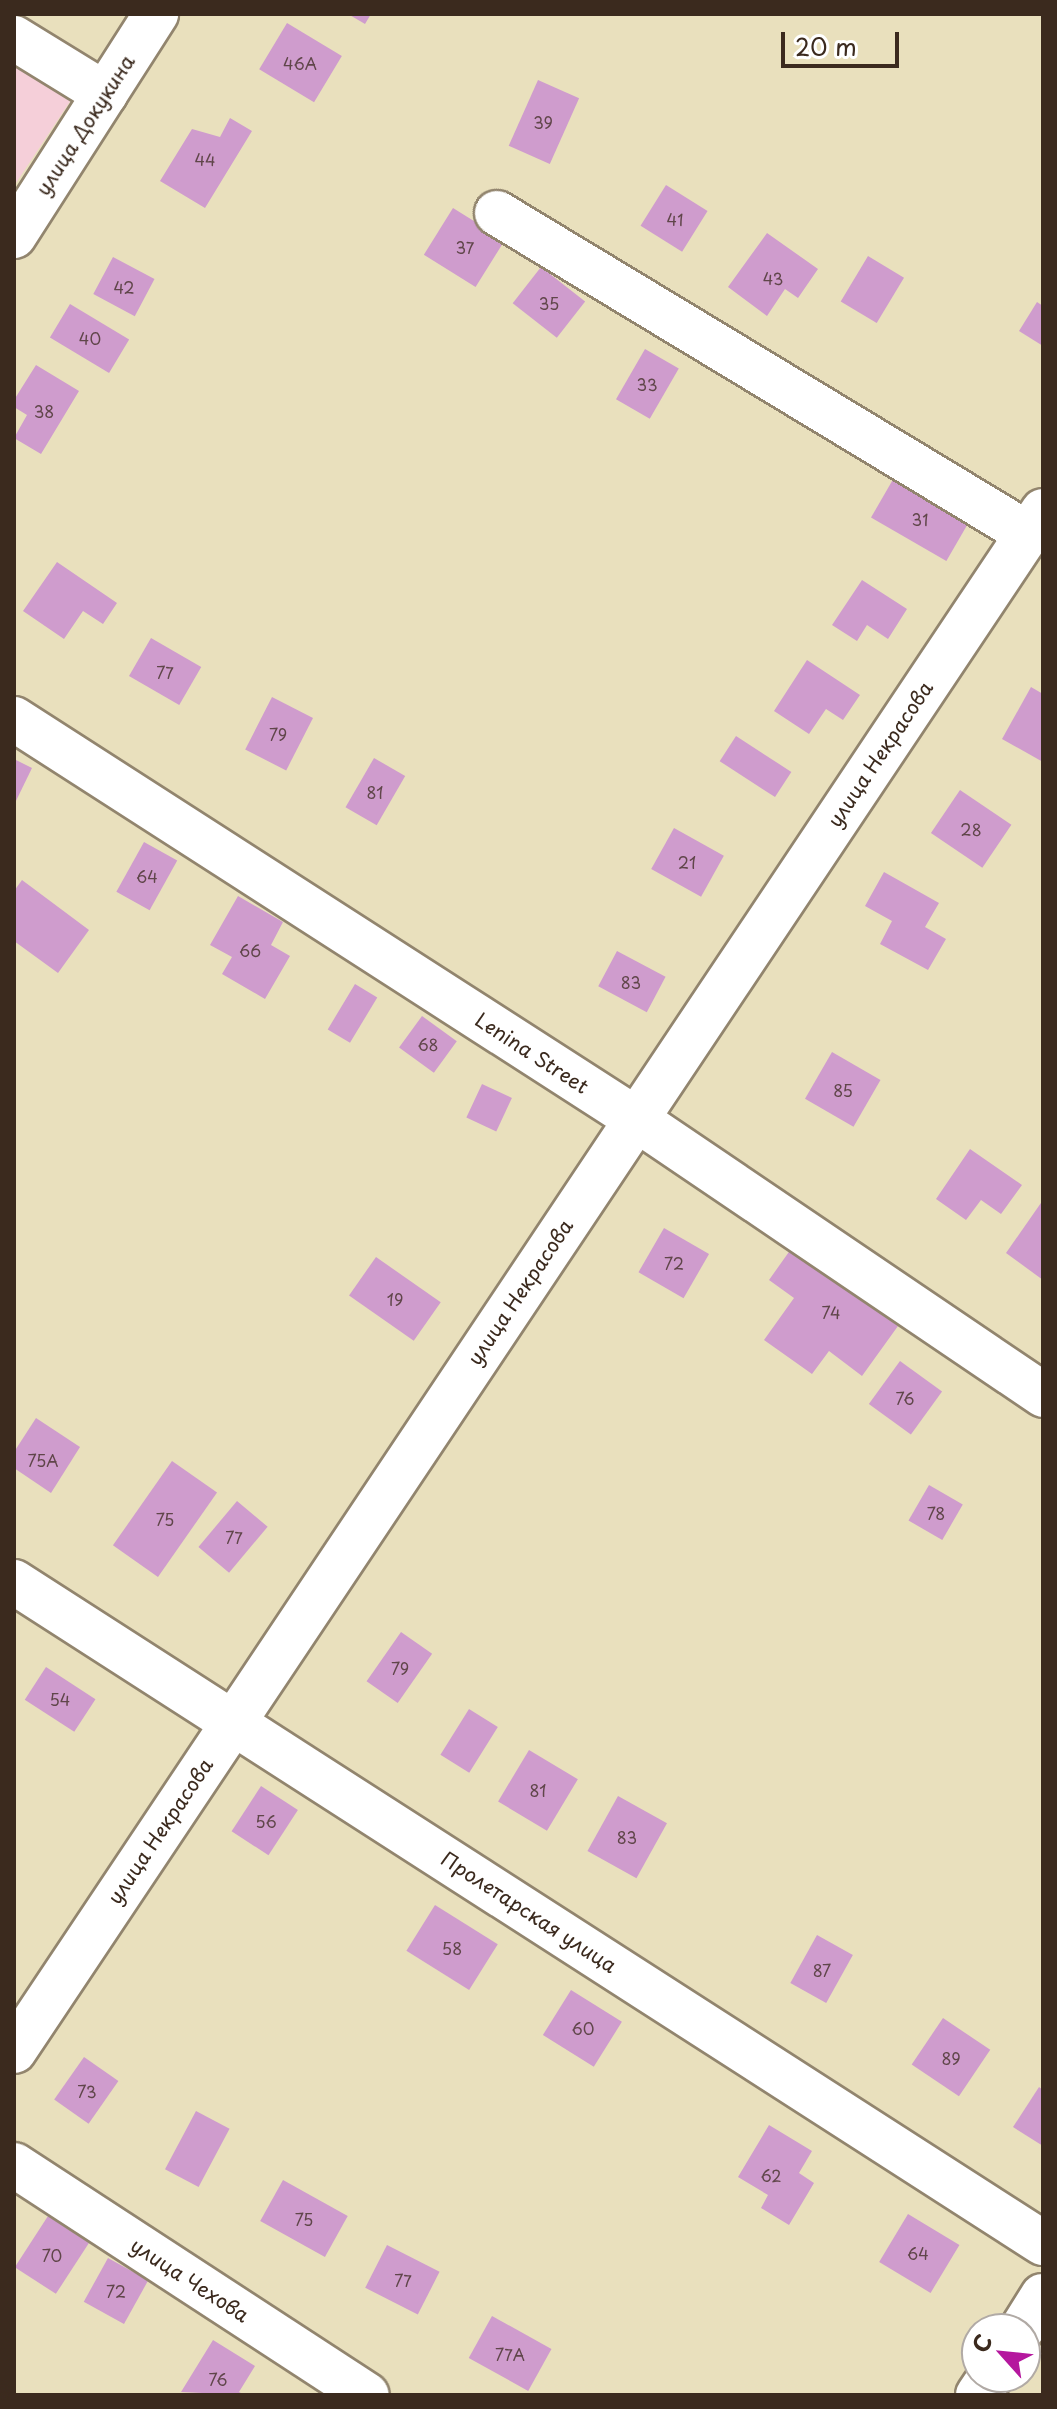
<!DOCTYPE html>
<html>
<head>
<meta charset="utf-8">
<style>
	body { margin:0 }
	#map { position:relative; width:1057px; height:2409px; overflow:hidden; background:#e9e0bd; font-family:"Playpen Sans",sans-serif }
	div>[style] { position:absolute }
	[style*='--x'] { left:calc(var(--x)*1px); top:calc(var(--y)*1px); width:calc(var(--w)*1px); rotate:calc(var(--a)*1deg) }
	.built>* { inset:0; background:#f5cfd9 }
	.building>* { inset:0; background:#cf9ccd; transform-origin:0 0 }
	.roads { filter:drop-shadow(2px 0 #92856e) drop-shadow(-2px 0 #92856e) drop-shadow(0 2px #92856e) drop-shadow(0 -2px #92856e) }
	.street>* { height:44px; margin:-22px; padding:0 22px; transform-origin:22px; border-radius:22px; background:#fff }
	.secondary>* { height:44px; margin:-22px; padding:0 22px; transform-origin:22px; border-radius:22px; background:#fff }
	span { translate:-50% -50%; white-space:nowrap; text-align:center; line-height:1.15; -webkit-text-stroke:7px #fff; paint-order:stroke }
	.number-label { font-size:16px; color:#60464a }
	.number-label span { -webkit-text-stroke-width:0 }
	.street-label { font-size:20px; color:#3b2a1e }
	.frame { position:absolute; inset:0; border:16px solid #3b2a1e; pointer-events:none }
	.north { position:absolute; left:961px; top:2313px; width:80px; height:80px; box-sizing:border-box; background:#fff; border:2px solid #b1aaa5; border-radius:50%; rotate:297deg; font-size:22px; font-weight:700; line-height:32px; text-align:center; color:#3b2a1e }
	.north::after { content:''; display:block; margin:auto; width:28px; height:36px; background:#b5179e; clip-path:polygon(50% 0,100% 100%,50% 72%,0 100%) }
	.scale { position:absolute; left:781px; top:32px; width:118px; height:36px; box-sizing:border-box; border:4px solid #3b2a1e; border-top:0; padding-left:10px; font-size:24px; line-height:28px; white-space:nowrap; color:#3b2a1e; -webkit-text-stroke:6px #fff; paint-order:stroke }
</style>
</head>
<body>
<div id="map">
	<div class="built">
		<div style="clip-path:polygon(14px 65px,71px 100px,14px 186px)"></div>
	</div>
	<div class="building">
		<div style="clip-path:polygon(348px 14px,371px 14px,365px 24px)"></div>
		<div style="left:287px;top:23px;width:64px;height:54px;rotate:31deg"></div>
		<div style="left:538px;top:80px;width:45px;height:72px;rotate:24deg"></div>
		<div style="clip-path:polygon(230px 118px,252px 131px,205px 208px,160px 181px,192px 129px,220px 137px)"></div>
		<div style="left:666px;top:185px;width:49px;height:48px;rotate:32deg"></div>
		<div style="left:453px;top:208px;width:61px;height:55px;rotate:32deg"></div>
		<div style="clip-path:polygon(767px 233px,818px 269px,798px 298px,785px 289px,767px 316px,728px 287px)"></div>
		<div style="left:868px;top:256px;width:42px;height:53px;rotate:31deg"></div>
		<div style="left:113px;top:257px;width:47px;height:42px;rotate:28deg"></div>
		<div style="left:541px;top:267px;width:56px;height:46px;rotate:38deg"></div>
		<div style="clip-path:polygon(1037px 302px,1043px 306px,1043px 346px,1019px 331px)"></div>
		<div style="left:70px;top:304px;width:69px;height:39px;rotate:31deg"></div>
		<div style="left:645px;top:349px;width:39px;height:58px;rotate:30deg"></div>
		<div style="clip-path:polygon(36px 365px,79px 391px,41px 454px,14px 438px,27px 415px,14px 407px,14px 400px)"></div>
		<div style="left:895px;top:476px;width:87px;height:48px;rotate:30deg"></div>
		<div style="clip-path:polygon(57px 562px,117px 603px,103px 624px,83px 611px,64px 639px,23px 611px)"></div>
		<div style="clip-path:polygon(862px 580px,907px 609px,888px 639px,867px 625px,857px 641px,832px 625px)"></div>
		<div style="left:151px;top:638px;width:58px;height:44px;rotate:30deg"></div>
		<div style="clip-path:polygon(807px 660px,860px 695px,843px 720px,826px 709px,809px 734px,774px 711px)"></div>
		<div style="clip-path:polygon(1031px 687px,1043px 694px,1043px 762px,1002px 739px)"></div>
		<div style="left:272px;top:697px;width:46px;height:59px;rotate:27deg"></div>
		<div style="left:736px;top:736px;width:66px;height:30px;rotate:33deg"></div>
		<div style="left:374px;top:758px;width:36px;height:57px;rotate:30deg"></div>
		<div style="clip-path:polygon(14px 759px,32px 768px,14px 805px)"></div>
		<div style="left:960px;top:790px;width:62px;height:52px;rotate:34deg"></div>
		<div style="left:674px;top:828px;width:57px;height:47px;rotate:29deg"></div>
		<div style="left:144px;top:842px;width:38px;height:57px;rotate:29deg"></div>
		<div style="clip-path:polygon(884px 872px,939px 903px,925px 927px,946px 939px,928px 970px,880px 944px,892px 921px,865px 906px)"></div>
		<div style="clip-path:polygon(22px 880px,89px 930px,58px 973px,14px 941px,14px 891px)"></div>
		<div style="clip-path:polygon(238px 896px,283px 922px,271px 945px,290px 956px,265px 999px,222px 974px,232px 957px,210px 945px)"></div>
		<div style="left:617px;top:951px;width:55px;height:40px;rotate:28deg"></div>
		<div style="left:355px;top:984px;width:26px;height:53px;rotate:31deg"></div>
		<div style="left:422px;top:1016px;width:43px;height:39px;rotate:36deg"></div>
		<div style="left:832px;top:1052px;width:56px;height:54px;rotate:30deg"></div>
		<div style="left:482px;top:1084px;width:33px;height:37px;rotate:25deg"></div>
		<div style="clip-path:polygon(970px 1149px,1022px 1185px,1001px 1214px,981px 1200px,966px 1220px,936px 1199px)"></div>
		<div style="clip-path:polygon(1043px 1200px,1043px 1280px,1006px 1253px)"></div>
		<div style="left:664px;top:1228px;width:52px;height:51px;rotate:30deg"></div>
		<div style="clip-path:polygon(791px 1249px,898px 1326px,862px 1376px,829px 1351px,812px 1374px,764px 1340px,794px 1298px,769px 1280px)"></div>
		<div style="left:376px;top:1257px;width:79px;height:47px;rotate:35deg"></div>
		<div style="left:900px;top:1361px;width:52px;height:53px;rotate:36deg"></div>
		<div style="clip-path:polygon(36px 1418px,80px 1447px,51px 1493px,14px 1468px,14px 1452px)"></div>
		<div style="left:172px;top:1461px;width:55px;height:103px;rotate:35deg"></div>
		<div style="left:929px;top:1485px;width:39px;height:41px;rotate:30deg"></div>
		<div style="left:237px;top:1501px;width:40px;height:60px;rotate:40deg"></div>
		<div style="left:401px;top:1632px;width:38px;height:60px;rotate:35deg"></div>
		<div style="left:46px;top:1667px;width:59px;height:39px;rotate:33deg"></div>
		<div style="left:469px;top:1709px;width:34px;height:54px;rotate:32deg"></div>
		<div style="left:529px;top:1750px;width:57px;height:60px;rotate:31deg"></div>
		<div style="left:261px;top:1786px;width:44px;height:54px;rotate:33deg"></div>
		<div style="left:618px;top:1796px;width:56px;height:63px;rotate:29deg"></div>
		<div style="left:435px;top:1905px;width:74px;height:54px;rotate:32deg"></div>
		<div style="left:817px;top:1935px;width:41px;height:55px;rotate:29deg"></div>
		<div style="left:571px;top:1990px;width:60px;height:53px;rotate:32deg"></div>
		<div style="left:943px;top:2018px;width:57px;height:56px;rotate:34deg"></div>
		<div style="left:84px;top:2057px;width:42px;height:52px;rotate:35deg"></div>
		<div style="clip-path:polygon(1039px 2087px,1043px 2090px,1043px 2146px,1013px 2127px)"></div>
		<div style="left:196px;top:2111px;width:38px;height:66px;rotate:28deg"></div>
		<div style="clip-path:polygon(769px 2125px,812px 2151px,799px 2173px,814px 2183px,789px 2225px,761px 2208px,768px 2195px,738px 2177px)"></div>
		<div style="left:283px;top:2180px;width:74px;height:47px;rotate:29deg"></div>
		<div style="left:908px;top:2214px;width:60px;height:56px;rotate:31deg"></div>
		<div style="left:48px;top:2216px;width:49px;height:61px;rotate:33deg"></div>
		<div style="left:387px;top:2245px;width:59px;height:48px;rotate:27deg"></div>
		<div style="left:108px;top:2258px;width:46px;height:50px;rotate:29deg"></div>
		<div style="left:492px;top:2316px;width:68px;height:48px;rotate:29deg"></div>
		<div style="clip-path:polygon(213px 2340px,255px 2366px,239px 2392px,245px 2395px,181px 2392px)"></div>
	</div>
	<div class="roads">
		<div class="street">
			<div style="--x:14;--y:38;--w:107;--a:31.6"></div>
			<div style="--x:497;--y:213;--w:620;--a:31.15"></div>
			<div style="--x:14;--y:236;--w:264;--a:-57.4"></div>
			<div style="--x:14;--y:1582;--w:1223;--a:32.72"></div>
			<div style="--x:14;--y:2051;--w:1852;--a:-56.25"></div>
			<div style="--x:14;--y:2165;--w:421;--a:33.1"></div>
			<div style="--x:1022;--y:2329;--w:39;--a:-58"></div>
			<div style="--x:978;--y:2395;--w:22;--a:-56"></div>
		</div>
		<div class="secondary">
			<div style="--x:14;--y:719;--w:740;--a:32.74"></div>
			<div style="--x:636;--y:1119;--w:492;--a:34.1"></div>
		</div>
	</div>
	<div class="number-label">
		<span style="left:300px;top:63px">46А</span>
		<span style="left:543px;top:122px">39</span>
		<span style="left:205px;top:159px">44</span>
		<span style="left:675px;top:219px">41</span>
		<span style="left:465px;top:247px">37</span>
		<span style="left:773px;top:278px">43</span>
		<span style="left:124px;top:287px">42</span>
		<span style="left:549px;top:303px">35</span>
		<span style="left:90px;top:338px">40</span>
		<span style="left:647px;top:384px">33</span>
		<span style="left:44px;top:411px">38</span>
		<span style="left:920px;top:519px">31</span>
		<span style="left:165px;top:672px">77</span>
		<span style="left:278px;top:734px">79</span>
		<span style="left:375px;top:792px">81</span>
		<span style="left:971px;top:829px">28</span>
		<span style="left:687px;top:862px">21</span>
		<span style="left:147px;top:876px">64</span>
		<span style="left:250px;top:950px">66</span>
		<span style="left:631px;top:982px">83</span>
		<span style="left:428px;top:1044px">68</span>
		<span style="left:843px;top:1090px">85</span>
		<span style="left:674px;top:1263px">72</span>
		<span style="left:395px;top:1299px">19</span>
		<span style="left:831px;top:1312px">74</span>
		<span style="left:905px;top:1398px">76</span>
		<span style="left:43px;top:1460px">75А</span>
		<span style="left:936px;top:1513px">78</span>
		<span style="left:165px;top:1519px">75</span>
		<span style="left:234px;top:1537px">77</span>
		<span style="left:400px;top:1668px">79</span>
		<span style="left:60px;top:1699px">54</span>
		<span style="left:538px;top:1790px">81</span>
		<span style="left:266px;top:1821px">56</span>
		<span style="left:627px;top:1837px">83</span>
		<span style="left:452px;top:1948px">58</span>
		<span style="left:822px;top:1970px">87</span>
		<span style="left:583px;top:2028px">60</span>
		<span style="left:951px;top:2058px">89</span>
		<span style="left:87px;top:2091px">73</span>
		<span style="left:771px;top:2175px">62</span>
		<span style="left:304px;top:2219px">75</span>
		<span style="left:918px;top:2253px">64</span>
		<span style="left:52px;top:2255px">70</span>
		<span style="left:403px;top:2280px">77</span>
		<span style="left:116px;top:2291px">72</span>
		<span style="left:510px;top:2354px">77А</span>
		<span style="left:218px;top:2379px">76</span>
	</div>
	<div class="street-label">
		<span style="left:85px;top:125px;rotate:-57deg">улица Докукина</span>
		<span style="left:880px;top:754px;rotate:-56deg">улица Некрасова</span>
		<span style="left:532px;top:1053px;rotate:33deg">Lenina Street</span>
		<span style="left:520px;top:1292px;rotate:-56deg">улица Некрасова</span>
		<span style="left:160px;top:1831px;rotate:-56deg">улица Некрасова</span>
		<span style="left:529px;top:1912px;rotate:33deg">Пролетарская улица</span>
		<span style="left:190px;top:2280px;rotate:33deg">улица Чехова</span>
	</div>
	<div class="frame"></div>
	<div class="north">С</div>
	<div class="scale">20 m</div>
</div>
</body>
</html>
